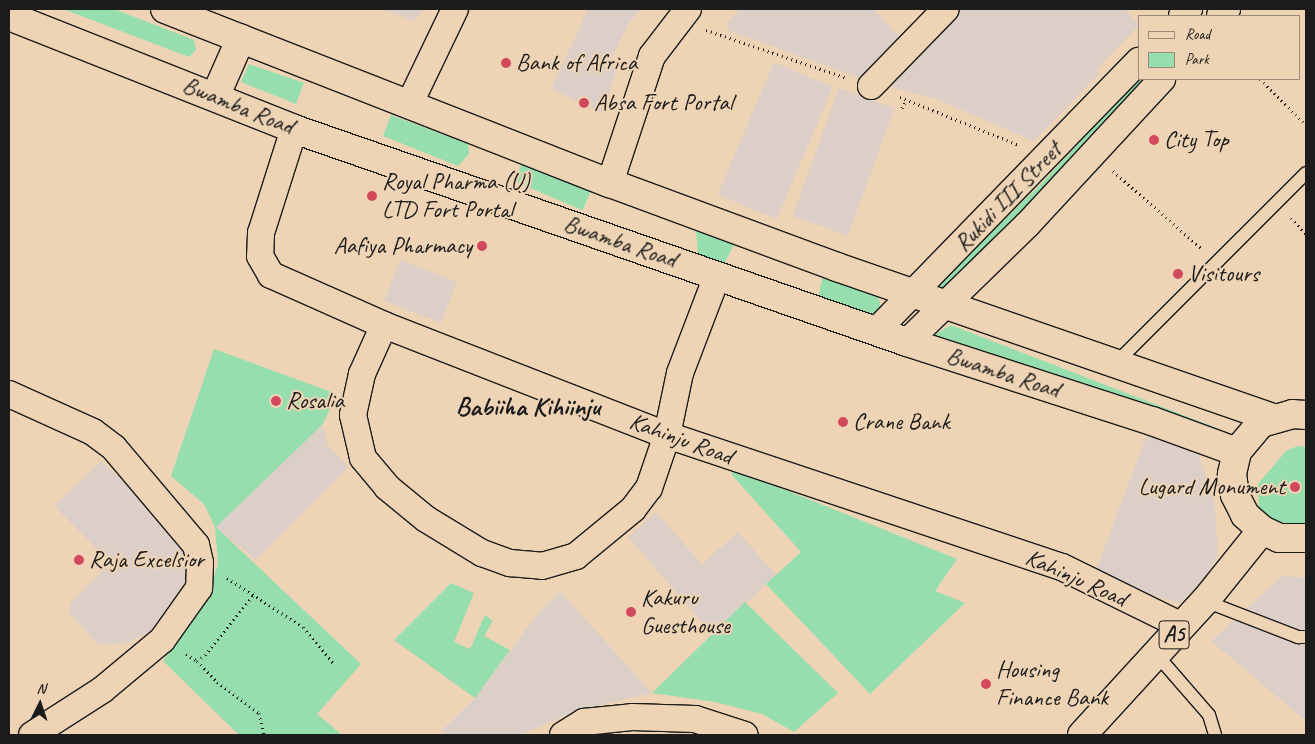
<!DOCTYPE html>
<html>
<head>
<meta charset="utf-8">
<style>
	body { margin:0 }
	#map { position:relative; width:1315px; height:744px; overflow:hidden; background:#eed4b5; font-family:Caveat,sans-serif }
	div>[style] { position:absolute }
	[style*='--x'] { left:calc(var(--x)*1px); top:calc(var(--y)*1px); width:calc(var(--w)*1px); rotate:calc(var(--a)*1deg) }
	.built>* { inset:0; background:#dccfc7; transform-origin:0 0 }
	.green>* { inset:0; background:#96dead; transform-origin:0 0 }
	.path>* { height:3px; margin-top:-1.5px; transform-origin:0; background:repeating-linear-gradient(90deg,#1c1c1c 0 1px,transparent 0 5px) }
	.roads { filter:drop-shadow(1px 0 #1c1c1c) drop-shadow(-1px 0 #1c1c1c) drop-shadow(0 1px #1c1c1c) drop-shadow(0 -1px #1c1c1c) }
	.service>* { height:12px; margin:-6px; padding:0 6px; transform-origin:6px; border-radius:6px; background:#eed4b5 }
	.minor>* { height:26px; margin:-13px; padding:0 13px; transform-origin:13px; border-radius:13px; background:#eed4b5 }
	.primary>* { height:28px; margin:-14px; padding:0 14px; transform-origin:14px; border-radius:14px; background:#eed4b5 }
	.trunk>* { height:28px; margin:-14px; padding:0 14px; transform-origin:14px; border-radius:14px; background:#eed4b5 }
	.dots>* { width:14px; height:14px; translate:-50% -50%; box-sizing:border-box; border:2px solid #eed4b5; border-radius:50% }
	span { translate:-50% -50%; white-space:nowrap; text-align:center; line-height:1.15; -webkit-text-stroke:4px #eed4b5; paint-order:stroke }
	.shield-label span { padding:1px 4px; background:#eed4b5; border:1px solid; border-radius:4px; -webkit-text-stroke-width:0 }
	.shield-label { font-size:22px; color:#1c1c1c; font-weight:700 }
	.poi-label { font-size:24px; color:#1c1c1c }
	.left { translate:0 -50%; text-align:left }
	.right { translate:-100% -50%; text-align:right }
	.street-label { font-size:24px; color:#1c1c1c }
	.quarter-label { font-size:26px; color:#1c1c1c; font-weight:700 }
	.frame { position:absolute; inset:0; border:10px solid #1c1c1c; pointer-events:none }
	.legend { position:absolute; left:1138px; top:15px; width:162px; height:65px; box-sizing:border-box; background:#eed4b5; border:1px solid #9a8a78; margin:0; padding:6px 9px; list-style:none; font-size:15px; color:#1c1c1c }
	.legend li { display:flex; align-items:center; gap:10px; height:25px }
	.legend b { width:25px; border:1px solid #9a8a78 }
	.north { position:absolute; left:15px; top:679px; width:50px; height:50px; -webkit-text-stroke:4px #eed4b5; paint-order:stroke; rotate:4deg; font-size:14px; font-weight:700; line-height:20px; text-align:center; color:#1c1c1c }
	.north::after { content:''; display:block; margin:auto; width:18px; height:22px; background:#1c1c1c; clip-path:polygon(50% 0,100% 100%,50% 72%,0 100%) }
</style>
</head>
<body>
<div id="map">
	<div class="built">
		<div style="clip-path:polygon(383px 9px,423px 9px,415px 21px)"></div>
		<div style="clip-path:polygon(588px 9px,642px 9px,629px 23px,611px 59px,619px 64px,602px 113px,551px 89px)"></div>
		<div style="clip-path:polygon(741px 9px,873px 9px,904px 41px,865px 80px,728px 30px,728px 21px)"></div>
		<div style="clip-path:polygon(963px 9px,1125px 9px,1139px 25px,1097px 69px,1099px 74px,1034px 141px,933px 98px,893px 88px,891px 79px)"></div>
		<div style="left:774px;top:62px;width:64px;height:144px;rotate:23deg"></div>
		<div style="left:839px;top:88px;width:59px;height:136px;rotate:20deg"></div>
		<div style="left:400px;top:260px;width:61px;height:44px;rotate:21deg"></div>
		<div style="clip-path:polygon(1152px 421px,1195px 436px,1201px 463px,1214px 492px,1218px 555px,1206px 577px,1180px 604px,1094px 575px)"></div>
		<div style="clip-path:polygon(323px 424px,327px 444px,349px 467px,256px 560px,215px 527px)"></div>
		<div style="clip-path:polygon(101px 461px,172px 525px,183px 545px,189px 570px,187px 586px,156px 629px,126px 643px,112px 645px,98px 644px,68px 612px,71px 602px,111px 563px,54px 506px)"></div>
		<div style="clip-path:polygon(656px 512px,702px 564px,738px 532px,776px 575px,713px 635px,628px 537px)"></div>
		<div style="clip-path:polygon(1282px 576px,1306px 578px,1306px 721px,1211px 641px)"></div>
		<div style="clip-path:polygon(560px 591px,652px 693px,579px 710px,520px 735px,445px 735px,441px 731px,475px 698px,539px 612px)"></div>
	</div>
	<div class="green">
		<div style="clip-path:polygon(63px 9px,114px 9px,194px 40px,196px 50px,189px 57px)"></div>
		<div style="clip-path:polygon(249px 64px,304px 83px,296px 104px,241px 82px)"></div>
		<div style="clip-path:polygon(1139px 78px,1150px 79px,942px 298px,933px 293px,940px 282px,1041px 184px)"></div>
		<div style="clip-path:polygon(391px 115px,468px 144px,469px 154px,458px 166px,383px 136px)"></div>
		<div style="left:523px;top:161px;width:74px;height:22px;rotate:23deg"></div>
		<div style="clip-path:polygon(696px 230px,735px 243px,724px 264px,698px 254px)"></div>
		<div style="clip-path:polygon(823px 275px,878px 296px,881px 308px,872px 317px,818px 299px)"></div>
		<div style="clip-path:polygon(951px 325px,1232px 434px,1223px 447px,919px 344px)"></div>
		<div style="clip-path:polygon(214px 349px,337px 394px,323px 424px,216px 527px,361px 664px,317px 714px,342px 735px,239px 735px,163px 661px,209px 593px,218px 564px,215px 527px,204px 504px,171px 476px)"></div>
		<div style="clip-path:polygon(1298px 446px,1306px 447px,1306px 527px,1279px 530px,1259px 513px,1258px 484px,1286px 451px)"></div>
		<div style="clip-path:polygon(736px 470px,957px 559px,935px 591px,965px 603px,870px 694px,766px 584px,801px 552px,731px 474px)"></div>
		<div style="clip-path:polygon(451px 583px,474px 593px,454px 642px,470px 649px,485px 615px,493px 621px,484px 636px,510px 650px,475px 698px,394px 640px)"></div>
		<div style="clip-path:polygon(745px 602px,838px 693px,794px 732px,762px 714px,715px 702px,652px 693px)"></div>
	</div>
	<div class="path">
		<div style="--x:706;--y:30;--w:149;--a:18.8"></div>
		<div style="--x:1260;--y:79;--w:65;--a:45"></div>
		<div style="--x:900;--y:97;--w:128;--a:22"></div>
		<div style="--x:902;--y:108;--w:9;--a:-63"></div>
		<div style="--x:1113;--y:171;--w:118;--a:41.2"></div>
		<div style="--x:1291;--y:218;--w:22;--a:47"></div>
		<div style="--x:227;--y:578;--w:90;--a:32.8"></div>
		<div style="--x:303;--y:627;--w:48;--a:50"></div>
		<div style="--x:186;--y:654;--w:13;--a:32"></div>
		<div style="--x:197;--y:661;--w:10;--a:-37"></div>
		<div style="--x:205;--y:655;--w:80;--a:-51.1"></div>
		<div style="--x:197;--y:661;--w:29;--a:46"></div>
		<div style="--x:217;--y:682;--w:52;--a:36.4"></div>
		<div style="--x:259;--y:713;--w:23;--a:77"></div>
	</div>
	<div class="roads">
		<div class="service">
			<div style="--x:1117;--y:362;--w:267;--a:-45"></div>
			<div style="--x:1205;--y:601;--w:100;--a:21.2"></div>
			<div style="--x:1298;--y:637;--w:8;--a:0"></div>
			<div style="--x:1156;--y:654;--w:81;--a:49"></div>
			<div style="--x:1209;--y:715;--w:21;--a:73"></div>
		</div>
		<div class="minor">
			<div style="--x:1182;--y:16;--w:10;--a:-45"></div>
			<div style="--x:1220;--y:16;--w:10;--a:-45"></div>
			<div style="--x:871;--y:86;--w:107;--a:-45.8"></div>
			<div style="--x:409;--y:105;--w:106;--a:-64.4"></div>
			<div style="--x:294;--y:129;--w:109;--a:107.6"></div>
			<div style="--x:261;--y:233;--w:23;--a:92"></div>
			<div style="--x:260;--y:256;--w:22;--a:60"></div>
			<div style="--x:271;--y:275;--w:124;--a:23.9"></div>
			<div style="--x:384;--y:325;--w:294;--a:21.3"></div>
			<div style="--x:658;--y:432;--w:426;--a:18.5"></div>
			<div style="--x:1062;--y:567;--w:134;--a:26.2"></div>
			<div style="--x:610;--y:183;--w:134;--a:-71.7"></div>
			<div style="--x:652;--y:56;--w:59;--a:-52.5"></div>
			<div style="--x:384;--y:325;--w:54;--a:114.2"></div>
			<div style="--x:362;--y:374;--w:42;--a:102.4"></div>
			<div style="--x:353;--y:415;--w:44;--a:76.9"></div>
			<div style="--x:363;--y:458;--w:38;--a:50"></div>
			<div style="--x:387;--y:487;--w:50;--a:39.4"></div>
			<div style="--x:426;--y:519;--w:66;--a:31.3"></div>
			<div style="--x:482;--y:553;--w:30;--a:20"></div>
			<div style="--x:510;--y:563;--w:32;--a:5"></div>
			<div style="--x:542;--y:566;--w:35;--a:-16"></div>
			<div style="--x:576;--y:556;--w:74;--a:-39.5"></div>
			<div style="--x:633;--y:509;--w:26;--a:-53"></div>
			<div style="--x:649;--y:488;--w:56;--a:-71.2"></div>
			<div style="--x:667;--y:435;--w:63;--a:-78.2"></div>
			<div style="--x:680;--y:373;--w:104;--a:-69.1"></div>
			<div style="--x:876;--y:331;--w:377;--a:-45.8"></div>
			<div style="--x:907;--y:342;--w:168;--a:-44.3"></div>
			<div style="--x:1027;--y:225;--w:199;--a:-47.2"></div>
			<div style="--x:9;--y:394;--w:92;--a:24.3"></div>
			<div style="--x:93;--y:432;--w:26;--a:37"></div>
			<div style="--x:114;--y:448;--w:127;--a:49.8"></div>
			<div style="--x:196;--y:545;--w:18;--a:77"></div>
			<div style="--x:200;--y:563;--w:25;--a:92"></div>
			<div style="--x:199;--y:588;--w:64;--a:125.4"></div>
			<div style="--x:162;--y:640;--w:78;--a:140.2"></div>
			<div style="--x:102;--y:690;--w:83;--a:147.3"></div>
			<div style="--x:563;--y:735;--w:25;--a:-32"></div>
			<div style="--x:584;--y:722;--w:48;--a:-5.9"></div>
			<div style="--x:632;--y:717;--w:63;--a:1.8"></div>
			<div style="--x:695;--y:719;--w:52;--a:17.7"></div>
		</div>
		<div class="primary">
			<div style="--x:165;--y:9;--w:478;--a:21.4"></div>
			<div style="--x:610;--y:183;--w:242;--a:20.3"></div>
			<div style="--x:837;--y:267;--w:461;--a:19.1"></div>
			<div style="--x:9;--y:16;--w:307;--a:21.6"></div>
			<div style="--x:294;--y:129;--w:649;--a:19.16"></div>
			<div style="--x:907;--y:342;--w:257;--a:17.9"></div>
			<div style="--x:1152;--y:421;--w:90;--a:20"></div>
			<div style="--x:215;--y:97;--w:64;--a:-66.2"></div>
		</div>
		<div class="trunk">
			<div style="--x:1306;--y:415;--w:13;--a:-176"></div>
			<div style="--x:1293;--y:414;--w:33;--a:164"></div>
			<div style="--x:1261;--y:423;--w:38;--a:130"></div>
			<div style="--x:1237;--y:452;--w:23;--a:103"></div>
			<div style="--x:1232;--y:474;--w:21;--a:82"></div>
			<div style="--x:1235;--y:495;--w:22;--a:63"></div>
			<div style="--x:1245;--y:515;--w:23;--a:41"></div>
			<div style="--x:1262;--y:530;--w:19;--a:25"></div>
			<div style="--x:1279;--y:538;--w:27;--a:0"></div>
			<div style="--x:1082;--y:735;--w:182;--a:-47.5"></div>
			<div style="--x:1205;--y:601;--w:91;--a:-51.2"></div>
		</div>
	</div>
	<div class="dots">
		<div style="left:506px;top:63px;background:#d1495b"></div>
		<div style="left:584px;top:103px;background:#d1495b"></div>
		<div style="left:1154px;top:140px;background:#d1495b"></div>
		<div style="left:372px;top:196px;background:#d1495b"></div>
		<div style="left:482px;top:246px;background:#d1495b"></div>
		<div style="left:1178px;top:274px;background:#d1495b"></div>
		<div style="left:276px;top:401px;background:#d1495b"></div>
		<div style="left:843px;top:422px;background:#d1495b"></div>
		<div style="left:1295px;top:487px;background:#d1495b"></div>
		<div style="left:79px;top:560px;background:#d1495b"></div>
		<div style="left:631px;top:612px;background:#d1495b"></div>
		<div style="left:986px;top:684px;background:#d1495b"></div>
	</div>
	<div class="shield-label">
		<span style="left:1174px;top:635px">A5</span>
	</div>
	<div class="poi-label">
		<span class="left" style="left:516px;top:63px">Bank of Africa</span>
		<span class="left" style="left:594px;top:103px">Absa Fort Portal</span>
		<span class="left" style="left:1164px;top:140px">City Top</span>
		<span class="left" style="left:382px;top:196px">Royal Pharma (U)<br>LTD Fort Portal</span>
		<span class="right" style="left:472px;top:246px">Aafiya Pharmacy</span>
		<span class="left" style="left:1188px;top:274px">Visitours</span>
		<span class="left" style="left:286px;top:401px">Rosalia</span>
		<span class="left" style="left:853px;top:422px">Crane Bank</span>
		<span class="right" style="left:1285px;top:487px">Lugard Monument</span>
		<span class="left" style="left:89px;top:560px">Raja Excelsior</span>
		<span class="left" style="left:641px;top:612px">Kakuru<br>Guesthouse</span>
		<span class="left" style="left:996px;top:684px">Housing<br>Finance Bank</span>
	</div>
	<div class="street-label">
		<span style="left:238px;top:106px;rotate:22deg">Bwamba Road</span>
		<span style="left:1008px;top:197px;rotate:-46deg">Rukidi III Street</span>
		<span style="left:620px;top:242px;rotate:19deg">Bwamba Road</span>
		<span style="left:1003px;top:373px;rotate:18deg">Bwamba Road</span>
		<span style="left:681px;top:439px;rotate:20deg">Kahinju Road</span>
		<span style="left:1076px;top:578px;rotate:24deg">Kahinju Road</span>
	</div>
	<div class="quarter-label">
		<span style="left:528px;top:407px">Babiiha Kihiinju</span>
	</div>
	<div class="frame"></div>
	<ul class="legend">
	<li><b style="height:6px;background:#eed4b5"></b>Road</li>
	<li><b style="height:14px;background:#96dead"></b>Park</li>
	</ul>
	<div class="north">N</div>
</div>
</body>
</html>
